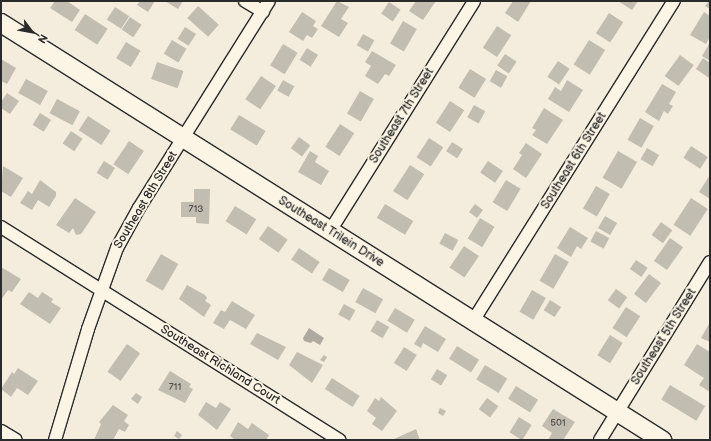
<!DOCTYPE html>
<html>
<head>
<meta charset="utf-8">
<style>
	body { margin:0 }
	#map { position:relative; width:711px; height:441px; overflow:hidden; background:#f4edde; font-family:"Balsamiq Sans",sans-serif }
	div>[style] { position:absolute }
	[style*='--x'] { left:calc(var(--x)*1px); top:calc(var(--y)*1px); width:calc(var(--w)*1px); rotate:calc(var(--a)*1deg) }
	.water>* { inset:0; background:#afaaa0 }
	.building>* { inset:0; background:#c2bdb1; transform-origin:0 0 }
	.roads { filter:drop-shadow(1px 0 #2b2b2b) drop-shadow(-1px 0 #2b2b2b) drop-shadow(0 1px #2b2b2b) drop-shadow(0 -1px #2b2b2b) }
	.street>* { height:12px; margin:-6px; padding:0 6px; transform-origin:6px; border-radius:6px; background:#fcf5e5 }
	.secondary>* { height:18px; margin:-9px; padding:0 9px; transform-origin:9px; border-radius:9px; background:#fcf5e5 }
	span { translate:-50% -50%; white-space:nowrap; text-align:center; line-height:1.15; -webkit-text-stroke:4px #fcf5e5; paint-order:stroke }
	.number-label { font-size:10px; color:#51504c }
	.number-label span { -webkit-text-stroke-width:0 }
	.street-label { font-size:12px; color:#2b2b2b }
	.frame { position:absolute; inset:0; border:2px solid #2b2b2b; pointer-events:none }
	.north { position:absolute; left:12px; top:12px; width:40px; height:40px; -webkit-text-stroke:3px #fcf5e5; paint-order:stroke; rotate:122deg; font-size:11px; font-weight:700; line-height:16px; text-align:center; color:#2b2b2b }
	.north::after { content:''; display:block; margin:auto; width:14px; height:18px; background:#2b2b2b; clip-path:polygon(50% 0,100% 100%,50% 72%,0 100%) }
</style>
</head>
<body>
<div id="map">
	<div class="water">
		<div style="clip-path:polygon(309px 328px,324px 338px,320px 345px,313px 341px,311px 343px,304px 341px,303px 338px)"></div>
	</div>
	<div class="building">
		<div style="clip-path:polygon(55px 1px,67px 1px,80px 10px,72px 22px,50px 8px)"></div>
		<div style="clip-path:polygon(140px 1px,155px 1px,148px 12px,137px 5px)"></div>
		<div style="clip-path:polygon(165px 1px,183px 1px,178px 9px)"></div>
		<div style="clip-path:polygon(337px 1px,349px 7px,341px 19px,348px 23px,339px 37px,321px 26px)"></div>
		<div style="clip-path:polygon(416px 1px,436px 1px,423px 20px,409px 11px)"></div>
		<div style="clip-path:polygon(513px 1px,531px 1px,518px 22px,505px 13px)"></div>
		<div style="clip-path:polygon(618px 1px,638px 1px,632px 10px)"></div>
		<div style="clip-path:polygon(709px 1px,710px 1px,710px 9px,705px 6px)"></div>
		<div style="left:389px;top:2px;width:14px;height:14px;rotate:34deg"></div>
		<div style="left:198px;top:6px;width:28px;height:16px;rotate:42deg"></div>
		<div style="left:115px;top:7px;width:17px;height:15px;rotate:33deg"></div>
		<div style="clip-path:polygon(302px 12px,316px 21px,313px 26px,318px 29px,312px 38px,307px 35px,303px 41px,289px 32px)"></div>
		<div style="clip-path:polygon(704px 12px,710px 16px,710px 37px,706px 44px,690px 35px)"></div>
		<div style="left:609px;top:13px;width:17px;height:24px;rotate:33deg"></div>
		<div style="left:85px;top:14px;width:27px;height:19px;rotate:33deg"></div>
		<div style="left:130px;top:17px;width:14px;height:15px;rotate:34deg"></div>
		<div style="left:403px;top:21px;width:16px;height:26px;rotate:30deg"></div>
		<div style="left:497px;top:26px;width:17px;height:26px;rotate:33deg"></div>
		<div style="left:185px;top:27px;width:13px;height:14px;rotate:32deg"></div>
		<div style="left:363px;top:34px;width:13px;height:13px;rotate:29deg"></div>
		<div style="left:172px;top:40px;width:17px;height:16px;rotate:31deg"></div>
		<div style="left:589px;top:40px;width:19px;height:29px;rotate:32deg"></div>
		<div style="left:126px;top:42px;width:17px;height:19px;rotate:31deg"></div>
		<div style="left:283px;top:44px;width:17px;height:25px;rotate:31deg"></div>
		<div style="clip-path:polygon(709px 44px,710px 45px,710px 61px,702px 56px)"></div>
		<div style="left:307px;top:48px;width:13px;height:14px;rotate:32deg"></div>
		<div style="clip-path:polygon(372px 51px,396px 65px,389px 76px,385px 74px,378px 84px,365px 76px,371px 66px,365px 62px)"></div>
		<div style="left:505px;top:54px;width:14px;height:14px;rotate:34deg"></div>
		<div style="left:680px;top:55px;width:17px;height:26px;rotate:36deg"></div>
		<div style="clip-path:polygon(703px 58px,710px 63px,709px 78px,696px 69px)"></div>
		<div style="clip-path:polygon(1px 59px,16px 68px,7px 84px,1px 81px)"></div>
		<div style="left:558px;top:61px;width:14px;height:19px;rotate:34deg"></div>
		<div style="left:157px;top:62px;width:28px;height:18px;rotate:19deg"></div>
		<div style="left:470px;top:69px;width:19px;height:22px;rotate:32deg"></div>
		<div style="left:496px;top:70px;width:13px;height:13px;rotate:29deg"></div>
		<div style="left:261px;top:76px;width:18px;height:28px;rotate:34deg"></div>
		<div style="left:26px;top:79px;width:25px;height:16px;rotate:29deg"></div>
		<div style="left:283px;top:80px;width:13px;height:12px;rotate:29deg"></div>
		<div style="clip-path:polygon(567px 80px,583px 90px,569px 112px,548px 99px,555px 87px,561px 91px)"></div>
		<div style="clip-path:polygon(662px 84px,676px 92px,669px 104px,673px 106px,668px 114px,664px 111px,659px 121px,645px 112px)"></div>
		<div style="left:360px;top:91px;width:16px;height:26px;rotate:30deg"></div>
		<div style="clip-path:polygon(7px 93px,19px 101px,10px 114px,1px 108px,1px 102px)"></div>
		<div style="left:57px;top:99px;width:26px;height:16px;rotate:28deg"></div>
		<div style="left:450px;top:101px;width:17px;height:26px;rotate:33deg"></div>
		<div style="left:474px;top:105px;width:13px;height:14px;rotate:29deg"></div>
		<div style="clip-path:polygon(544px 108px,563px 120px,547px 144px,532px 135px,536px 130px,532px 128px)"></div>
		<div style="left:40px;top:113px;width:13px;height:14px;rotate:32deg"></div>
		<div style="left:239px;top:115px;width:31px;height:17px;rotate:31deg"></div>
		<div style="left:88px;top:116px;width:27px;height:17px;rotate:33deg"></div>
		<div style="left:640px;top:118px;width:16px;height:25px;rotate:30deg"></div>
		<div style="left:340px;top:124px;width:17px;height:27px;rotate:33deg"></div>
		<div style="left:71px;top:131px;width:14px;height:15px;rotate:34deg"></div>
		<div style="left:299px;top:137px;width:14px;height:14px;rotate:36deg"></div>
		<div style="left:429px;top:138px;width:17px;height:23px;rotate:33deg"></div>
		<div style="left:129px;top:141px;width:18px;height:28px;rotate:34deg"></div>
		<div style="left:452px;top:142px;width:13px;height:11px;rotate:32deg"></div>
		<div style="clip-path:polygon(526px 143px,542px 154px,526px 178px,513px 169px,522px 155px,519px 153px)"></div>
		<div style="left:691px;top:146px;width:20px;height:14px;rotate:33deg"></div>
		<div style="left:647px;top:148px;width:14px;height:13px;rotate:30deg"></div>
		<div style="clip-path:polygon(310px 151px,318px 156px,315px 162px,329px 171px,321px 185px,298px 172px)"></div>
		<div style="left:618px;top:151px;width:22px;height:31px;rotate:30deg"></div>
		<div style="left:104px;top:161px;width:13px;height:14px;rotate:32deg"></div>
		<div style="left:488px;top:161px;width:18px;height:14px;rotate:34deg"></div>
		<div style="left:410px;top:165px;width:17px;height:31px;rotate:33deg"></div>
		<div style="clip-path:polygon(3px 166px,23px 178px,11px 197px,1px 191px)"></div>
		<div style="clip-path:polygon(710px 175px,710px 199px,699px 192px)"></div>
		<div style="clip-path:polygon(40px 180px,56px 192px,56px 196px,49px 207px,38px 200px,32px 210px,20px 203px,28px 191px,32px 194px)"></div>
		<div style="left:506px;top:180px;width:17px;height:26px;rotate:31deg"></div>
		<div style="left:596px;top:186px;width:16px;height:26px;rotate:30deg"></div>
		<div style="clip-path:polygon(194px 189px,210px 189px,209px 224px,196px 223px,196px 217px,181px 217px,181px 202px,194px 202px)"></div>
		<div style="clip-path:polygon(75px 198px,96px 212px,81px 234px,76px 235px,73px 228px,69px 233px,56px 225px)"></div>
		<div style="left:691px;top:198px;width:20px;height:32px;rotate:33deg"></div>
		<div style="left:385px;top:204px;width:33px;height:16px;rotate:31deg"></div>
		<div style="left:475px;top:204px;width:10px;height:10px;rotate:37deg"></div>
		<div style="left:235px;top:206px;width:25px;height:18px;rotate:32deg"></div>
		<div style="left:605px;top:216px;width:14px;height:14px;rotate:30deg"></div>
		<div style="left:480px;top:218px;width:17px;height:24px;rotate:31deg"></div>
		<div style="left:661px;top:222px;width:14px;height:16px;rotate:36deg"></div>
		<div style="left:268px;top:226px;width:24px;height:16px;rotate:35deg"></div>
		<div style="clip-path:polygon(570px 227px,588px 238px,581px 249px,577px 246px,571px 257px,557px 248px)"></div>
		<div style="left:596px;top:231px;width:15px;height:12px;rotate:28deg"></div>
		<div style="left:445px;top:233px;width:15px;height:12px;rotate:28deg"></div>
		<div style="left:670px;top:238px;width:16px;height:28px;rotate:35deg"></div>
		<div style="left:464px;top:246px;width:18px;height:26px;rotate:34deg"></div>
		<div style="left:299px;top:248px;width:25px;height:14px;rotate:34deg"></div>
		<div style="left:161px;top:254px;width:20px;height:31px;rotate:30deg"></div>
		<div style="left:555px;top:254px;width:16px;height:31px;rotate:30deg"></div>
		<div style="left:636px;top:260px;width:14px;height:11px;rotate:34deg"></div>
		<div style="clip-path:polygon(1px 267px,21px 279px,12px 292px,8px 290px,1px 300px)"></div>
		<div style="left:329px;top:268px;width:24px;height:14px;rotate:30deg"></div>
		<div style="left:649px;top:274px;width:15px;height:25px;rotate:37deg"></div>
		<div style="clip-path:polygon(187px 285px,205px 295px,207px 298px,205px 301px,211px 305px,204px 317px,179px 299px)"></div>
		<div style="left:363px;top:288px;width:23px;height:16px;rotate:29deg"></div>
		<div style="left:616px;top:289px;width:14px;height:14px;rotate:36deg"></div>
		<div style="left:532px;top:290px;width:16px;height:25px;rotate:30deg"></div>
		<div style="clip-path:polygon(29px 292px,38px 298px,42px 292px,53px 299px,51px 302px,61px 308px,50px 324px,20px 304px)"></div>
		<div style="left:550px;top:300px;width:13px;height:12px;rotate:32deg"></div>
		<div style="clip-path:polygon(232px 301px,255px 315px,246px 329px,230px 320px,224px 329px,213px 323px,221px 310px,225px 312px)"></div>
		<div style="left:344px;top:304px;width:13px;height:12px;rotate:29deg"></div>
		<div style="left:626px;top:307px;width:17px;height:25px;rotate:33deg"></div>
		<div style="left:395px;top:308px;width:23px;height:15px;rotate:31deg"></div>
		<div style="left:377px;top:320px;width:14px;height:13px;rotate:30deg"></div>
		<div style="clip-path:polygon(710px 322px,710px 342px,701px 338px)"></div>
		<div style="clip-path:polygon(425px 326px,446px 339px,438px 352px,423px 343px,421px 348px,414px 344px)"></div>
		<div style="clip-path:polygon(257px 333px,286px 347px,278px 360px,250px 344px)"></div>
		<div style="left:610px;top:335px;width:15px;height:24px;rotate:32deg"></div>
		<div style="left:127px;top:344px;width:16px;height:34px;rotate:35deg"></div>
		<div style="clip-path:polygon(697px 344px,710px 352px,710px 392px,699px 385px,704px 378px,684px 365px)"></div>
		<div style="left:457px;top:346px;width:26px;height:15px;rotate:32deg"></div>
		<div style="left:404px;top:347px;width:15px;height:19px;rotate:32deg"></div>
		<div style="clip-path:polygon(297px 352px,323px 365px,312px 383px,289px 365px)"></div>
		<div style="clip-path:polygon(324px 355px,327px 357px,324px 362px,320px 360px)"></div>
		<div style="left:485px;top:365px;width:26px;height:17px;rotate:31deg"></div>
		<div style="clip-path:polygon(18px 368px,38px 381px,28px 395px,17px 388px,11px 397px,1px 389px,12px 372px,14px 374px)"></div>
		<div style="left:437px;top:369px;width:12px;height:12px;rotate:31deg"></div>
		<div style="clip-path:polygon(170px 371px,191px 384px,189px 387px,193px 389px,185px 403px,158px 390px)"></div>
		<div style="left:332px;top:378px;width:33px;height:13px;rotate:33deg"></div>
		<div style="left:670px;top:385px;width:41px;height:17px;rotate:31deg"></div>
		<div style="left:516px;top:386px;width:26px;height:15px;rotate:32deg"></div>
		<div style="clip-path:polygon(136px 393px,142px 397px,138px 404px,131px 399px)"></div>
		<div style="clip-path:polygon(381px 397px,397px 411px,382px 431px,372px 424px,376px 418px,367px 411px,375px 398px,379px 401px)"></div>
		<div style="left:487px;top:398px;width:14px;height:14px;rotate:36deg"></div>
		<div style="clip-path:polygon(206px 402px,216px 408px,220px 402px,231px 409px,217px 430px,198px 415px)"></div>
		<div style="clip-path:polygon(113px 405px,128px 415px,124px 421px,129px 425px,125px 432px,119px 429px,113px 440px,94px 440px,101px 424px,99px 422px)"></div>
		<div style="clip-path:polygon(440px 408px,446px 411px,443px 416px,438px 413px)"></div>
		<div style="clip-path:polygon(553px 409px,575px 422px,563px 440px,548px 440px,552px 433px,542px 426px)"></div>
		<div style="left:519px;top:417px;width:15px;height:18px;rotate:32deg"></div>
		<div style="clip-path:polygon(238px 422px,248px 429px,252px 423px,269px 435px,266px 440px,235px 440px,230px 436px)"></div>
		<div style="clip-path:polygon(416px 429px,420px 440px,395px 440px,394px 439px)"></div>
		<div style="clip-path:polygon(177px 431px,182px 435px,179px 439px,174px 436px)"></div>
	</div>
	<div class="roads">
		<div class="street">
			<div style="--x:245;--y:1;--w:21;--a:31"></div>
			<div style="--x:1;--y:227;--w:400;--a:32.2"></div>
			<div style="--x:330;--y:231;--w:271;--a:-57.9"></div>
			<div style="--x:473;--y:321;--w:378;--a:-57.9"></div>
			<div style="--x:1;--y:431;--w:17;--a:31"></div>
			<div style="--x:55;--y:440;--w:116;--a:-73.4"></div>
			<div style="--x:88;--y:329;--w:86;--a:-70.3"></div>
			<div style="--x:117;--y:248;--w:46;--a:-61.2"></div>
			<div style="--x:139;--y:208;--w:244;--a:-57.9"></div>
			<div style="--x:600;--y:440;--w:209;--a:-58.3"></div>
		</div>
		<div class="secondary">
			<div style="--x:1;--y:23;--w:782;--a:32.25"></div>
		</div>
	</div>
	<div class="number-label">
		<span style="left:196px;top:210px">713</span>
		<span style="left:175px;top:388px">711</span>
		<span style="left:558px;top:424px">501</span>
	</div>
	<div class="street-label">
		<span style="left:402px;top:116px;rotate:-58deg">Southeast 7th Street</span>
		<span style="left:574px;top:161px;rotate:-58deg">Southeast 6th Street</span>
		<span style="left:146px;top:200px;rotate:-59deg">Southeast 8th Street</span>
		<span style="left:331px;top:232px;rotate:32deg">Southeast Trilein Drive</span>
		<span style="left:664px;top:337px;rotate:-58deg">Southeast 5th Street</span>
		<span style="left:220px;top:365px;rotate:32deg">Southeast Richland Court</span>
	</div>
	<div class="frame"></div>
	<div class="north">N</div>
</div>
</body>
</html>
